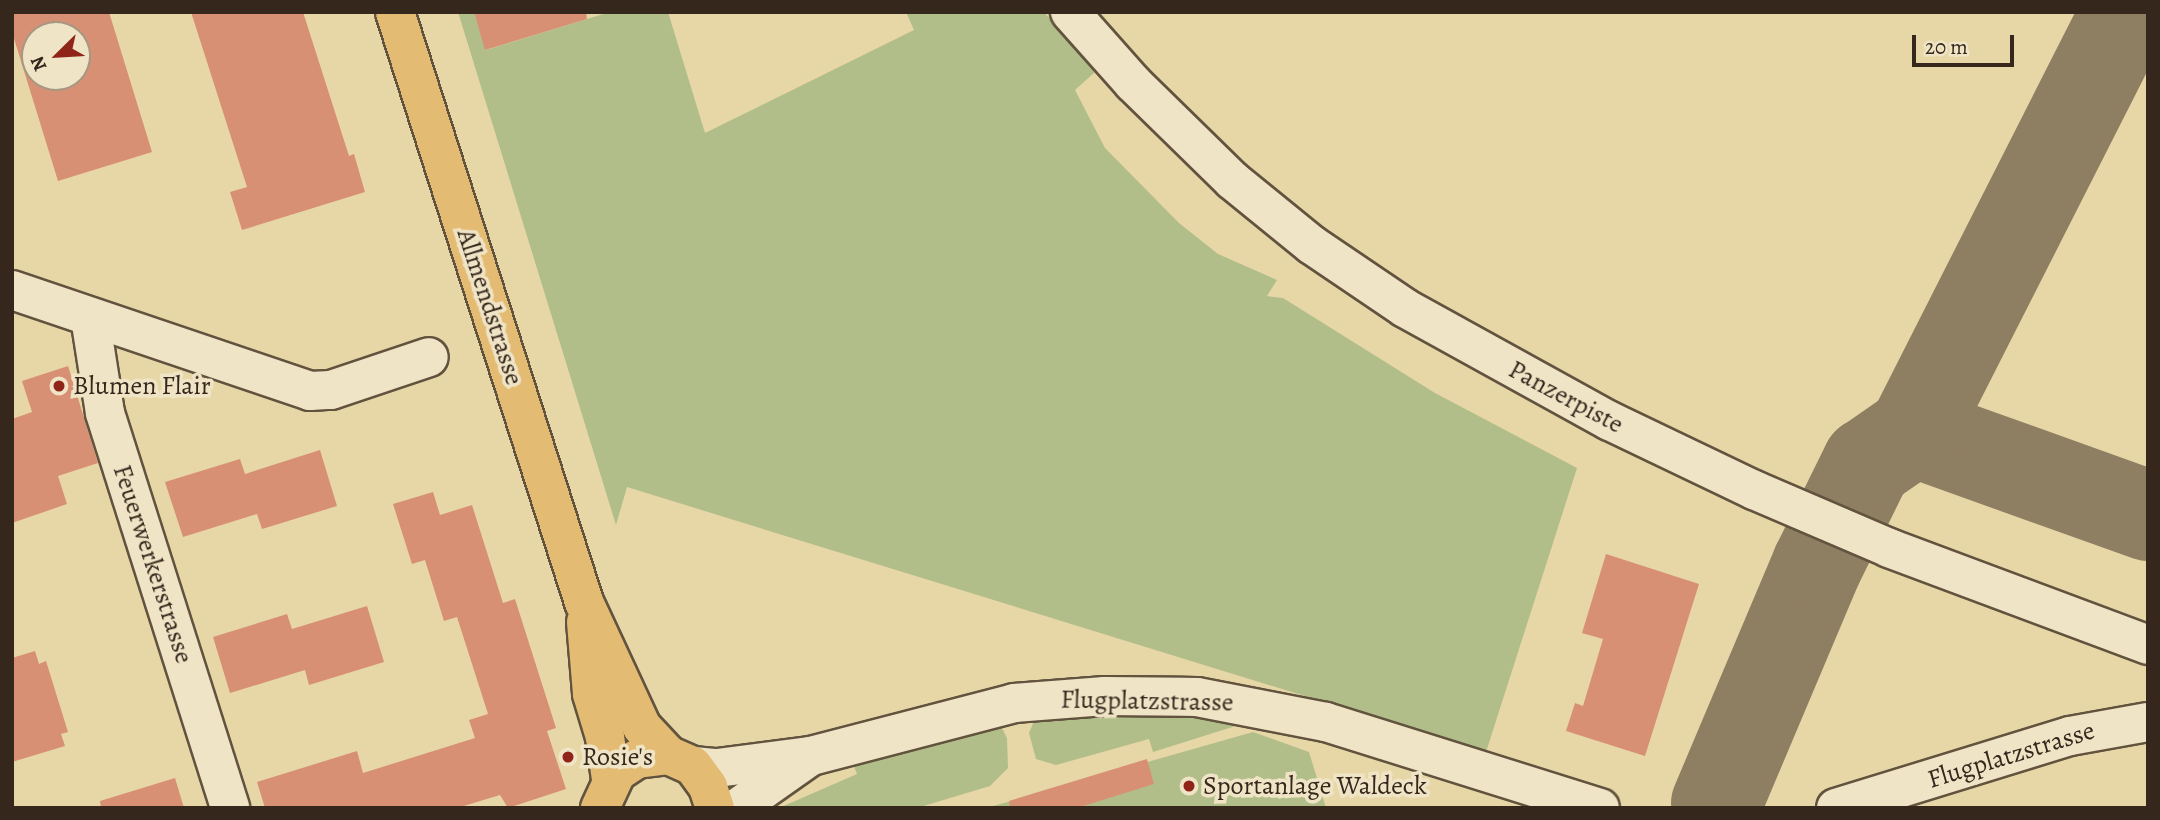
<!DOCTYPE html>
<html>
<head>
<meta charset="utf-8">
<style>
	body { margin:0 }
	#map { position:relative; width:2160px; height:820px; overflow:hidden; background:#e7d6a6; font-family:Alegreya,serif }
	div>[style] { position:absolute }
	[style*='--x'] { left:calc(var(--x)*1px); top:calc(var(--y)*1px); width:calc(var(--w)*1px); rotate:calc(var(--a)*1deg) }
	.green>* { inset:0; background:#b2be89 }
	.taxiway>* { height:91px; margin:-45.5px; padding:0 45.5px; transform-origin:45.5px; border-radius:45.5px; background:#8e7e62 }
	.building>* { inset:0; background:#d89074 }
	.roads { filter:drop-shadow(2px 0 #62533f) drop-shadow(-2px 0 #62533f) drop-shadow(0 2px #62533f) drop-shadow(0 -2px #62533f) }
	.minor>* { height:38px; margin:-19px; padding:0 19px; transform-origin:19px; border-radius:19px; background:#efe4c5 }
	.major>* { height:38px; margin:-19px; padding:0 19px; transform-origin:19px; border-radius:19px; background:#e4bb73 }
	.dots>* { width:19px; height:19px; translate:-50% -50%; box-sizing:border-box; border:4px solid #efe4c5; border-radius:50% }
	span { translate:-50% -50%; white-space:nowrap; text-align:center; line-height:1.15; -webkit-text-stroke:7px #efe4c5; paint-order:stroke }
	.street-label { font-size:26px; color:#36271d }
	.poi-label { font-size:26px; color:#36271d }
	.left { translate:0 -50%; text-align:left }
	.frame { position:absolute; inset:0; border:14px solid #36271d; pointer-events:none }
	.north { position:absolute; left:21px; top:21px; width:70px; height:70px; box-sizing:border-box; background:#efe4c5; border:2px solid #a59882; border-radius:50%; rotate:246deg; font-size:19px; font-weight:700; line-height:28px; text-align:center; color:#36271d }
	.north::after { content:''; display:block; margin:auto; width:24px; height:32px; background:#8f2418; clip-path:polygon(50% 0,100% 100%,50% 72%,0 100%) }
	.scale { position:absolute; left:1912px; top:35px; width:102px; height:32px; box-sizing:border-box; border:4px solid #36271d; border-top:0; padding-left:9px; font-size:21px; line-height:24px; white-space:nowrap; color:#36271d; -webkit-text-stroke:5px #efe4c5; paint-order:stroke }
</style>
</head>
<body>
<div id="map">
	<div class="green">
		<div style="clip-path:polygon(458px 12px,474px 12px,486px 50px,610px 12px,668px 12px,705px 133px,914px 30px,906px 12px,1044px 12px,1095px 72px,1075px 90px,1105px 148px,1179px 223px,1218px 254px,1277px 280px,1267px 296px,1283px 298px,1435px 393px,1577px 468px,1486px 752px,627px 487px,616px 525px)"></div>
		<div style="clip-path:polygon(1202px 714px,1245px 723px,1153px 752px,1149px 739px,1056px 765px,1036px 759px,1029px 733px,1035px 719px,1055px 715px)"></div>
		<div style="clip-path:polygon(1001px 726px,1007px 738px,1008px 768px,990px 786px,917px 808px,779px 808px,857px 774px,853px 764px)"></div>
		<div style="clip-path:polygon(1253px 732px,1309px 752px,1326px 808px,986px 808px)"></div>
	</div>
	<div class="taxiway">
		<div style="--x:1913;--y:431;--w:250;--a:19.7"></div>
		<div style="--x:1716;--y:803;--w:259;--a:-67.1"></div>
		<div style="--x:1817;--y:564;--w:113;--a:-63.7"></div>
		<div style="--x:1867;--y:463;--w:56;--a:-34.8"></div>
		<div style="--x:1913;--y:431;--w:470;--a:-63.1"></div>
	</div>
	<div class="building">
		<div style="clip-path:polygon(evenodd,12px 12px,109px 12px,152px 152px,58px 181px,12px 32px,12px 12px,35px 35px,77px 35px,77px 77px,35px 77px,35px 35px)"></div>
		<div style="clip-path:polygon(191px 12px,303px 12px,349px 156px,354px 154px,365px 192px,242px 230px,230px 192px,247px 187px)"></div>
		<div style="clip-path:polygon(474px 12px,586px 12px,587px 19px,485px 50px)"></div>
		<div style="clip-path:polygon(68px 366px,98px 463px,58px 476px,67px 504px,12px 523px,12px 419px,32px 412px,22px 381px)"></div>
		<div style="clip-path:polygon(320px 450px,337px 506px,262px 529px,257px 514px,183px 537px,165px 482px,240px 459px,245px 474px)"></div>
		<div style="clip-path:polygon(433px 492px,440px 515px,472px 505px,503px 603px,515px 599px,556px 728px,547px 731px,566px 789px,508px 808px,500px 795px,457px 808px,265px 808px,257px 782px,357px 751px,363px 773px,475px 738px,469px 720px,488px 714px,457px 617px,444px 621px,425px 560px,412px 564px,393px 504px)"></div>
		<div style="clip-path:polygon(1606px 554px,1699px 584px,1645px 756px,1566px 731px,1575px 703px,1583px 706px,1603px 639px,1582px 633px)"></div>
		<div style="clip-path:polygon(367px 606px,384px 662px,309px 685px,305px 670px,230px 693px,213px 637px,287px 614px,292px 629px)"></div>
		<div style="clip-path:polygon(35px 651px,39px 664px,46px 661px,68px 732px,61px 734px,65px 746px,12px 762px,12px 658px)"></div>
		<div style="clip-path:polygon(1147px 759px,1154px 784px,1077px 808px,1010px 808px,1009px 801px)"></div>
		<div style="clip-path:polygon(175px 778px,184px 808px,101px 808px,100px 801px)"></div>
	</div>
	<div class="roads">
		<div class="minor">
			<div style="--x:1070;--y:12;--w:95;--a:48.4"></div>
			<div style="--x:1133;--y:83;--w:139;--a:44.4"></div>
			<div style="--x:1232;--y:180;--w:103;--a:39.1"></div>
			<div style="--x:1312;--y:245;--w:112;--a:34.1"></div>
			<div style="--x:1405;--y:308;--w:234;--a:28.9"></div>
			<div style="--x:1610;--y:421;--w:160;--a:25.6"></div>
			<div style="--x:1754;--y:490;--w:147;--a:23.2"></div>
			<div style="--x:1889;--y:548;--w:277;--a:20.5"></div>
			<div style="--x:12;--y:290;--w:315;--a:18.7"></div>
			<div style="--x:310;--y:391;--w:21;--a:-3"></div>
			<div style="--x:331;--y:390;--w:103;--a:-18.6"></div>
			<div style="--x:90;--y:317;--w:97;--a:81.1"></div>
			<div style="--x:105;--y:413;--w:414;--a:72.4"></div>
			<div style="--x:693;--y:766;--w:24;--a:5"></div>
			<div style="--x:717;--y:768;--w:95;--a:-7.3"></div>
			<div style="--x:811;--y:756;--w:210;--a:-14.6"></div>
			<div style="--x:1014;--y:703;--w:91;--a:-4.4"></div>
			<div style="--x:1105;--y:696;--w:92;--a:0.6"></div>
			<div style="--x:1197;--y:697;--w:131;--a:11"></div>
			<div style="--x:1326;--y:722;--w:287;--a:17.4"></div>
			<div style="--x:737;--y:808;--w:90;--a:-35.1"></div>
			<div style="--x:1836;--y:808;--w:245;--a:-17.1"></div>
			<div style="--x:2070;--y:736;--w:79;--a:-10.2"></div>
		</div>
		<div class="major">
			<div style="--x:395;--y:12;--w:620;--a:72.24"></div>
			<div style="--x:584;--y:602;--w:138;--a:65.1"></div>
			<div style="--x:642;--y:727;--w:38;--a:47"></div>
			<div style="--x:586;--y:622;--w:72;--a:85.2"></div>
			<div style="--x:592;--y:694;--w:45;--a:73.2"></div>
			<div style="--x:605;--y:737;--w:42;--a:81.9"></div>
			<div style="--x:600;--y:808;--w:40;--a:-65"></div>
			<div style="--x:617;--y:772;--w:24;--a:-33"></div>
			<div style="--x:637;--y:759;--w:31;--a:-7"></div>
			<div style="--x:668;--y:755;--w:27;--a:24"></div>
			<div style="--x:693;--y:766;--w:26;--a:54"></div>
			<div style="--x:708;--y:787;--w:22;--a:72"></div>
		</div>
	</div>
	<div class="dots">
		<div style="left:59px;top:386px;background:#8f2418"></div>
		<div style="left:568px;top:757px;background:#8f2418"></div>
		<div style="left:1189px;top:786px;background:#8f2418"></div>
	</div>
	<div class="street-label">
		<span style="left:490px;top:307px;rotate:72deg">Allmendstrasse</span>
		<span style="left:1566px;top:397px;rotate:28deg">Panzerpiste</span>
		<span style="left:153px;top:564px;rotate:72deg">Feuerwerkerstrasse</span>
		<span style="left:1147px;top:701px;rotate:1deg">Flugplatzstrasse</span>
		<span style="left:2011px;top:755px;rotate:-17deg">Flugplatzstrasse</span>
	</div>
	<div class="poi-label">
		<span class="left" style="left:73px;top:386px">Blumen Flair</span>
		<span class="left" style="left:582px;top:757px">Rosie's</span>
		<span class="left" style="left:1203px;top:786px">Sportanlage Waldeck</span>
	</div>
	<div class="frame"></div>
	<div class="north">N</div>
	<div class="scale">20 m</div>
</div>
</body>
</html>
